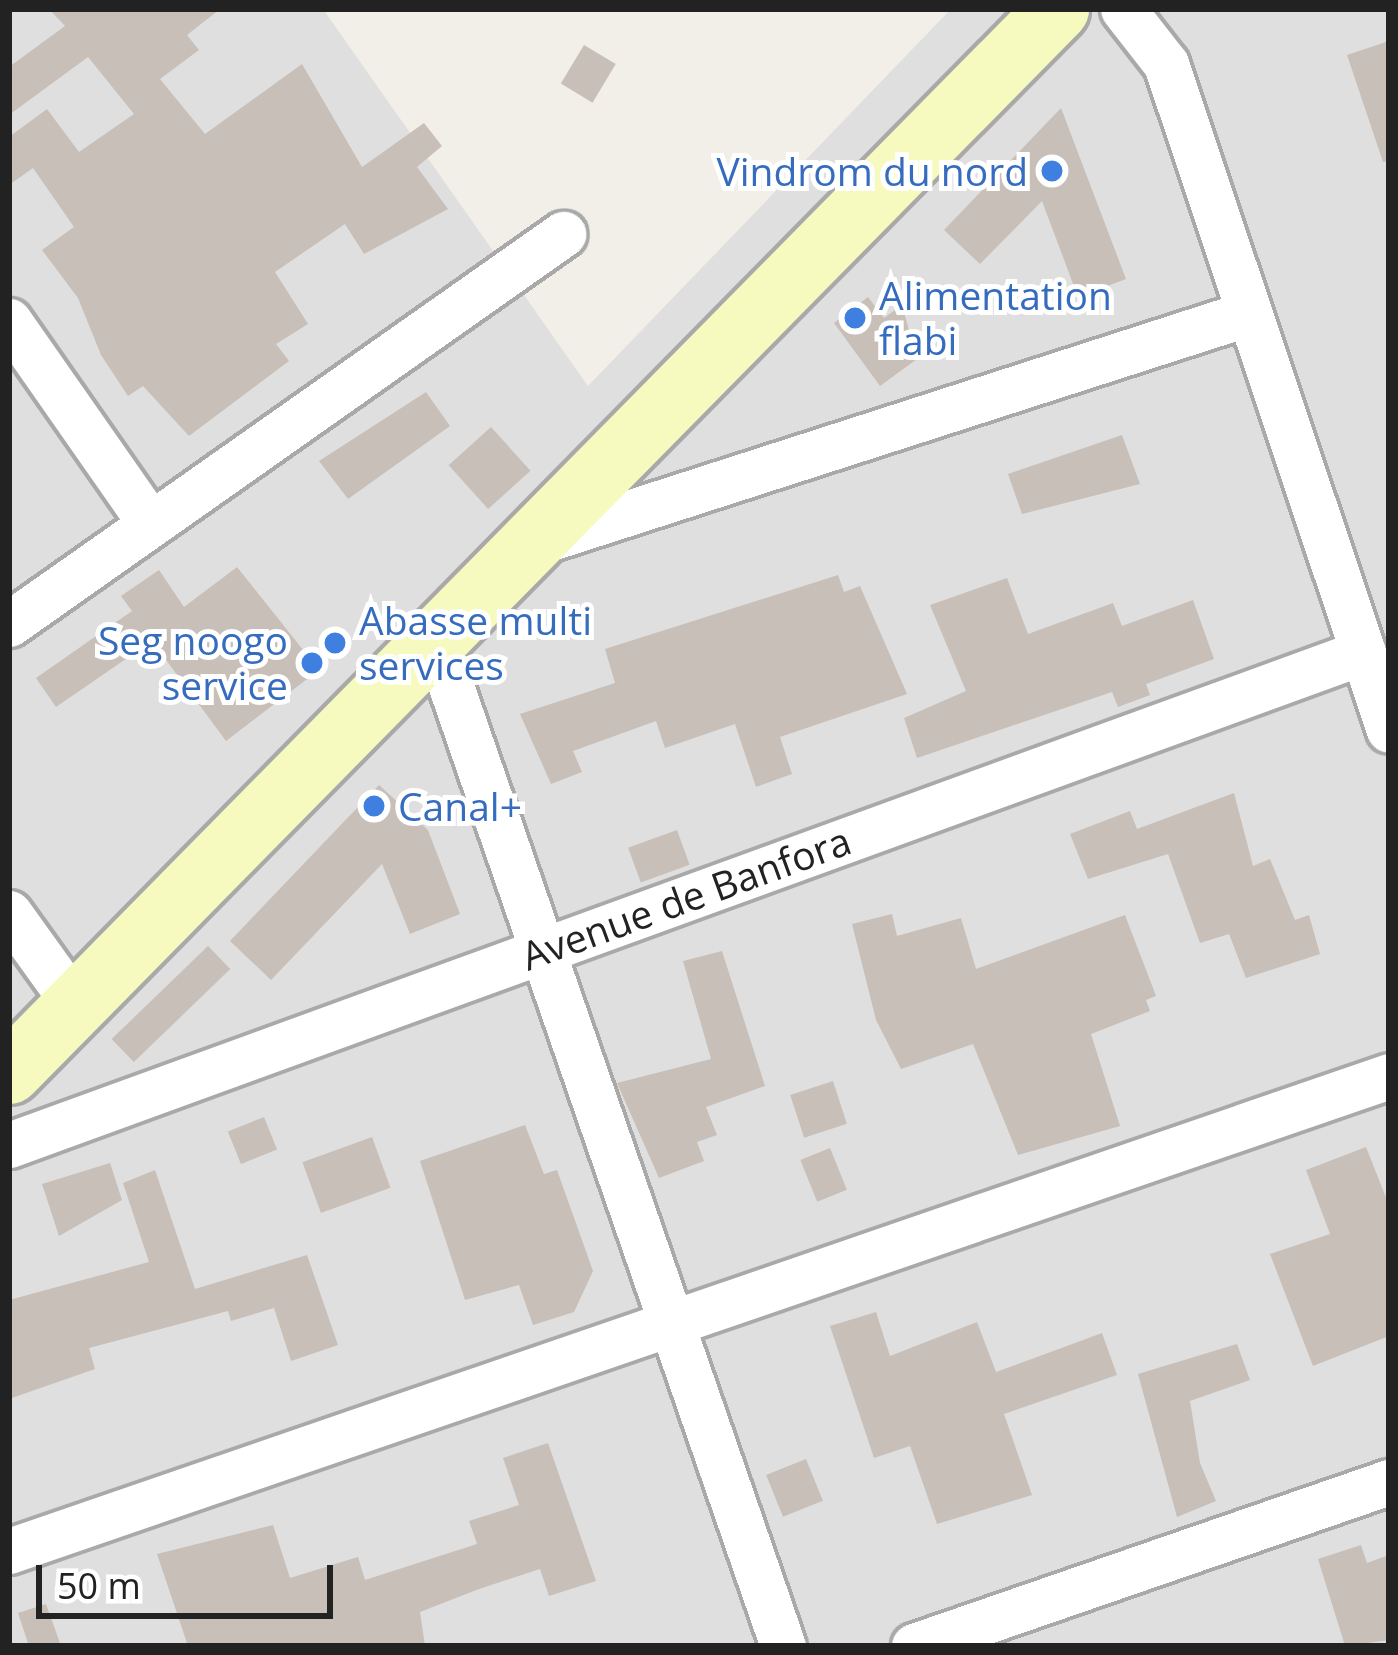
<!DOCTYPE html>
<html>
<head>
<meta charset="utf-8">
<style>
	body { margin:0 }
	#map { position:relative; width:1398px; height:1655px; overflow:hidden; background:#f2efe9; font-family:"Open Sans",sans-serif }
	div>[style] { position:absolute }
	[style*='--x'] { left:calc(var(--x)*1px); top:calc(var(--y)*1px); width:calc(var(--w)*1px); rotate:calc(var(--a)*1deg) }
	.residential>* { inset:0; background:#e0dfdf }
	.building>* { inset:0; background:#c7bfb8; transform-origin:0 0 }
	.roads { filter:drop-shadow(3px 0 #a9a9a9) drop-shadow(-3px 0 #a9a9a9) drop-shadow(0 3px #a9a9a9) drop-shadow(0 -3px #a9a9a9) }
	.minor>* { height:45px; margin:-22.5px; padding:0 22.5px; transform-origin:22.5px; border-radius:22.5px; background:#fff }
	.secondary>* { height:63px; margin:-31.5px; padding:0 31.5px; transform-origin:31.5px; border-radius:31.5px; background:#f7fabf }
	.dots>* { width:33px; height:33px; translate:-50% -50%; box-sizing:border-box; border:6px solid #fff; border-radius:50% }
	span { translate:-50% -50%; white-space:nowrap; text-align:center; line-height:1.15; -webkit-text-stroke:10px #fff; paint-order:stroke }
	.shop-label { font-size:39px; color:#366cbe }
	.right { translate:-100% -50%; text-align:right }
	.left { translate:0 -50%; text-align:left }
	.street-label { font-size:39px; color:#222 }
	.frame { position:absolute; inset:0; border:12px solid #222; pointer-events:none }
	.scale { position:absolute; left:36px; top:1565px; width:297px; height:54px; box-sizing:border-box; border:6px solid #222; border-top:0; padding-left:15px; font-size:36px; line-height:42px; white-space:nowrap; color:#222; -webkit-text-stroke:9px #fff; paint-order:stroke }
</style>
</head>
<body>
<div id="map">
	<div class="residential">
		<div style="clip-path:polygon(9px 9px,323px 9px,588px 386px,951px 9px,1389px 9px,1389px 1646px,9px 1646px)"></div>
	</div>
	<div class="building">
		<div style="clip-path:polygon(49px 9px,220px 9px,187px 35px,199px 50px,160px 79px,205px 134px,302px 64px,362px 167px,424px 123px,442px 146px,417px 167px,448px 209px,364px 254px,345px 224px,275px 272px,308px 324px,276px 344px,289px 361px,189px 436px,143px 386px,128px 396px,101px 355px,78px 298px,42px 250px,74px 227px,33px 168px,9px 185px,9px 137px,47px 109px,79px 152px,134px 114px,88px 57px,9px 115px,9px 67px,65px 26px)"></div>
		<div style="clip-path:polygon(1389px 41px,1389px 161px,1383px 162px,1347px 55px)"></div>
		<div style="left:584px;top:45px;width:37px;height:45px;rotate:31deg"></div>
		<div style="clip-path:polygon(1061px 108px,1126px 279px,1078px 297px,1042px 201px,980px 264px,944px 230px)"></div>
		<div style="clip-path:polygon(868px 297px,884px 318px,902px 305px,917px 359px,880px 386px,834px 323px)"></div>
		<div style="clip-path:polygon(426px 392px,450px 426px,348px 499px,319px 461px)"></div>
		<div style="left:491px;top:427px;width:59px;height:57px;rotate:48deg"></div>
		<div style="clip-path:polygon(1122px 435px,1140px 484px,1022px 514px,1008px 474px)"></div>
		<div style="clip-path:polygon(237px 567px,319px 670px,226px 741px,152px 641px,56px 707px,36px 678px,132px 611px,121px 596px,159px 570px,184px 607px)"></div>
		<div style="clip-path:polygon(838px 575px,844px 592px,860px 586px,907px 694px,780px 737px,792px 774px,756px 787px,735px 724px,665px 748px,656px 721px,573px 751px,582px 772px,551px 784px,520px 714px,615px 683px,605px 649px)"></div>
		<div style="clip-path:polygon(1007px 578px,1028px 634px,1113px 603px,1122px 626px,1193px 600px,1214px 659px,1146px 684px,1150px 695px,1118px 707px,1112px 692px,917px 758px,904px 718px,966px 691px,930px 605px)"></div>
		<div style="clip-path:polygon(379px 785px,428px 830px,460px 914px,410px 934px,382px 864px,271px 980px,230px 941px)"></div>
		<div style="clip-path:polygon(1234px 793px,1253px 866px,1270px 859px,1295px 920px,1309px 915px,1320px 954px,1246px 978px,1229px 934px,1200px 943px,1168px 854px,1088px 879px,1070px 834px,1130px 811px,1137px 829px)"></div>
		<div style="left:677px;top:830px;width:37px;height:52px;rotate:70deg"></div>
		<div style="clip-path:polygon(892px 914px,897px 936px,961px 918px,976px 969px,1125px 915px,1156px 996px,1146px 1000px,1150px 1011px,1091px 1034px,1120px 1126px,1018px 1155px,973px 1044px,901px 1069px,876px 1020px,852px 924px)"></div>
		<div style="left:208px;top:946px;width:32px;height:134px;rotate:46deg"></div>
		<div style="clip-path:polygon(722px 951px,765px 1086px,706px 1107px,717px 1135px,697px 1142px,704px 1161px,659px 1178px,617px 1083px,711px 1059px,683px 961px)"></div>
		<div style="left:833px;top:1081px;width:45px;height:45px;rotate:72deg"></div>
		<div style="left:264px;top:1117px;width:35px;height:39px;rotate:68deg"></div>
		<div style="clip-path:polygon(525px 1125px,544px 1174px,557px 1170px,593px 1271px,574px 1312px,533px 1325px,519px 1285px,465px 1300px,420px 1161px)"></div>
		<div style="left:372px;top:1137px;width:54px;height:74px;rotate:70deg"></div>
		<div style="clip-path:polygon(1366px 1147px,1389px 1205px,1389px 1336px,1313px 1366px,1270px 1254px,1330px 1234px,1306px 1170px)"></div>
		<div style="left:830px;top:1148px;width:45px;height:32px;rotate:68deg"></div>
		<div style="clip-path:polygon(110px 1163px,122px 1200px,59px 1236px,42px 1184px)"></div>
		<div style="clip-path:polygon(155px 1170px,195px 1289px,307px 1255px,338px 1345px,291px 1361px,274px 1308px,231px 1321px,228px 1311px,89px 1348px,95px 1369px,9px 1399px,9px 1300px,149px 1262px,123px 1183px)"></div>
		<div style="clip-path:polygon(876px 1312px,890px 1356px,977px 1322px,996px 1372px,1102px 1333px,1117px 1375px,1004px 1414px,1032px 1495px,937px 1524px,910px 1446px,874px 1458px,830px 1326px)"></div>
		<div style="clip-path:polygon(1237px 1344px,1250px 1380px,1190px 1401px,1200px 1463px,1216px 1501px,1177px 1517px,1138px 1374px)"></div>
		<div style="clip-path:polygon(548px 1443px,596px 1581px,549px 1596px,540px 1569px,479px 1589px,420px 1612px,425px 1646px,188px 1646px,157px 1554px,273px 1525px,290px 1578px,358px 1557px,365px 1580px,477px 1544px,469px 1521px,519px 1505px,503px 1458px)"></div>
		<div style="left:806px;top:1459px;width:45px;height:43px;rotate:68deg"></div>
		<div style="clip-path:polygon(1361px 1545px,1367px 1563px,1389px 1555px,1389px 1640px,1345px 1646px,1318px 1559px)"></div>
		<div style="clip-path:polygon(46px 1604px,61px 1646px,29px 1646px,18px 1613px)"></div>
	</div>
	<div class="roads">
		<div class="minor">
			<div style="--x:1123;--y:9;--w:70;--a:52"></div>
			<div style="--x:1166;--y:64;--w:702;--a:71.49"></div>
			<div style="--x:9;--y:321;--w:245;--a:55.1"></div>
			<div style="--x:538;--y:542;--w:747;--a:-17.85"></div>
			<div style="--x:9;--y:624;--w:678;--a:-35.14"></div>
			<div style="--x:435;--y:640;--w:1064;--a:70.92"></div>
			<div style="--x:9;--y:913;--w:113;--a:54.3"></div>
			<div style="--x:9;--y:1145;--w:1441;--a:-20.01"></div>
			<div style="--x:9;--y:1551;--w:1459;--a:-18.99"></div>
			<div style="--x:914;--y:1646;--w:503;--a:-19.05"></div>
		</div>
		<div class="secondary">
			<div style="--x:9;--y:1072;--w:1493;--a:-45.41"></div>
		</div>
	</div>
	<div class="dots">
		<div style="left:1052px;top:171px;background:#3f7fe0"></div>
		<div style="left:855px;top:318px;background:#3f7fe0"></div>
		<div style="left:335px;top:643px;background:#3f7fe0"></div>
		<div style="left:312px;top:663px;background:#3f7fe0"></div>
		<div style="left:374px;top:806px;background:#3f7fe0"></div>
	</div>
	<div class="shop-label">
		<span class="right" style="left:1028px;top:171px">Vindrom du nord</span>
		<span class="left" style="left:879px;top:318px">Alimentation<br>flabi</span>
		<span class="left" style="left:359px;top:643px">Abasse multi<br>services</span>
		<span class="right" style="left:288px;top:663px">Seg noogo<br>service</span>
		<span class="left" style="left:398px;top:806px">Canal+</span>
	</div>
	<div class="street-label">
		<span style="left:686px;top:898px;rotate:-20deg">Avenue de Banfora</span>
	</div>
	<div class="frame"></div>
	<div class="scale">50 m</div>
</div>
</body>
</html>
